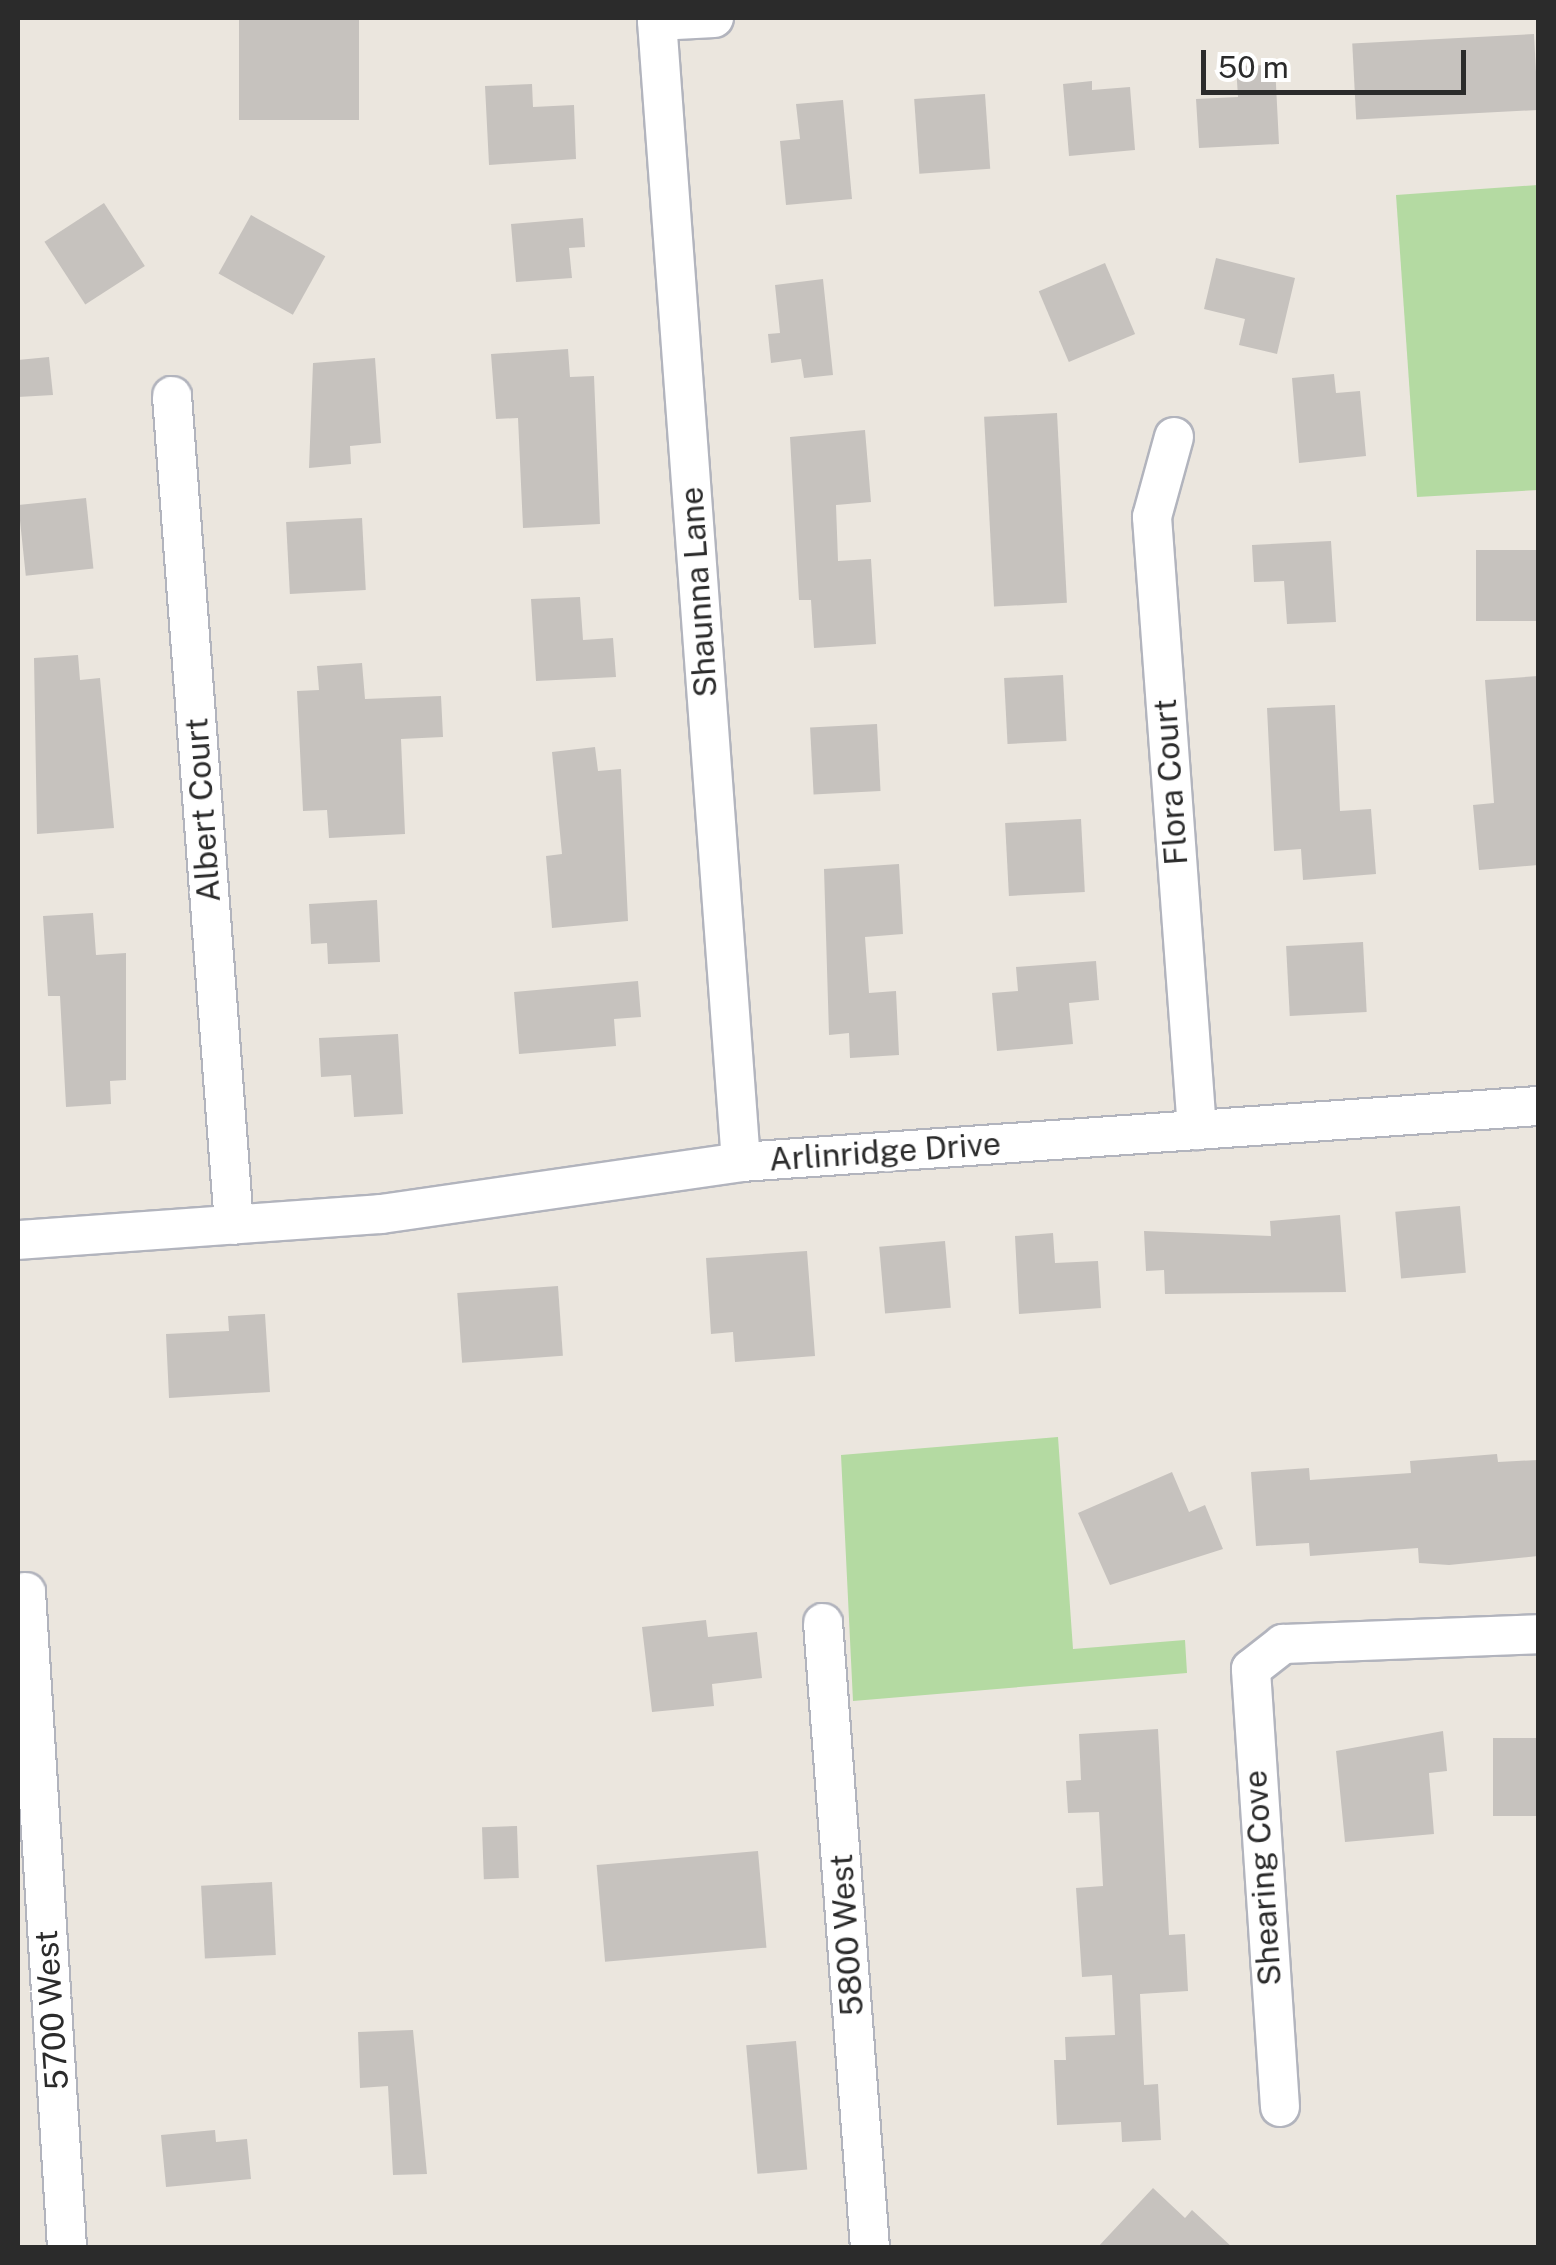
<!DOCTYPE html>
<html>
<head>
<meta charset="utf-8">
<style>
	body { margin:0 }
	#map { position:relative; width:1556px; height:2265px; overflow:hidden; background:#ebe6de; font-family:"Public Sans",sans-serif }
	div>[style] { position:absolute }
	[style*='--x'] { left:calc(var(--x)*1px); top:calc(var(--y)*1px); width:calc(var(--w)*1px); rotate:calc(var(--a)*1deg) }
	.green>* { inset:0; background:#b4daa2 }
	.building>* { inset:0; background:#c6c2be; transform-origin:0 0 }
	.roads { filter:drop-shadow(2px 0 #b2b4bd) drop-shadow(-2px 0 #b2b4bd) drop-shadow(0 2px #b2b4bd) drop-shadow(0 -2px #b2b4bd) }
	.minor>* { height:38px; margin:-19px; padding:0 19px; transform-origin:19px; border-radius:19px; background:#fff }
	span { translate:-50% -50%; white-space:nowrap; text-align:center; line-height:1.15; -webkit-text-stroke:8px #fff; paint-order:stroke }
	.street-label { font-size:32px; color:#2b2b2b }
	.frame { position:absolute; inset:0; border:20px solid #2b2b2b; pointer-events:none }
	.scale { position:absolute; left:1201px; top:50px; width:265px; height:45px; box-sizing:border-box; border:5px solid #2b2b2b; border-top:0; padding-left:12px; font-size:30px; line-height:35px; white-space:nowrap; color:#2b2b2b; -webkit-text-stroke:8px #fff; paint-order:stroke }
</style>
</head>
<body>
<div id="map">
	<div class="green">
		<div style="clip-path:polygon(1538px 185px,1538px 490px,1417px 497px,1396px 195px)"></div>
		<div style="clip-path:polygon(1058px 1437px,1073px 1649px,1185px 1640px,1187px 1673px,853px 1701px,841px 1455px)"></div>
	</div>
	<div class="building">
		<div style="left:239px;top:18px;width:120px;height:102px"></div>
		<div style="left:1534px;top:34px;width:76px;height:182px;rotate:87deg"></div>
		<div style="clip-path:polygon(1275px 65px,1279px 144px,1199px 148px,1196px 99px,1238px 97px,1236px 66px)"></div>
		<div style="clip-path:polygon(1092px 81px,1092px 90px,1130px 87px,1135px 150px,1069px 156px,1063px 84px)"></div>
		<div style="clip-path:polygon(532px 84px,533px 107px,574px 105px,576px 159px,489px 165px,485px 86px)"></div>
		<div style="left:985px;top:94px;width:75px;height:71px;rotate:86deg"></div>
		<div style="clip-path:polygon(843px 100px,852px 199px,786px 205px,780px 141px,800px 139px,796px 104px)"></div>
		<div style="left:104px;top:203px;width:75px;height:71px;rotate:57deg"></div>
		<div style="left:251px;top:215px;width:85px;height:67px;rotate:29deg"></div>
		<div style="clip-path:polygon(583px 218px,585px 247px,569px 248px,572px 278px,516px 282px,511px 224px)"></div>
		<div style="clip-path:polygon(1216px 258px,1295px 278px,1277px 354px,1239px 345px,1245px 319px,1204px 309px)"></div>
		<div style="left:1105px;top:263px;width:77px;height:72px;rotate:67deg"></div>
		<div style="clip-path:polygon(823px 279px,833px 375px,804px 378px,801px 359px,771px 363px,768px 334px,780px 333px,775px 285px)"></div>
		<div style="clip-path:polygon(568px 349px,570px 377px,594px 376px,600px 524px,523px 528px,518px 418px,496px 419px,491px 354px)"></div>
		<div style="clip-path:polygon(49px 357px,53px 395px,18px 397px,18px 360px)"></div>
		<div style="clip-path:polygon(375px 358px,381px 443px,350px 446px,351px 464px,309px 468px,313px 363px)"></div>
		<div style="clip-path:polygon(1334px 374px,1336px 393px,1360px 391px,1366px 456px,1299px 463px,1292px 378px)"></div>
		<div style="left:1057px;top:413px;width:190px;height:73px;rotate:87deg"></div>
		<div style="clip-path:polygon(865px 430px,871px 502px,836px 505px,838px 561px,871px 559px,876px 644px,814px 648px,811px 600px,799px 600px,790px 437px)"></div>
		<div style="left:86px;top:498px;width:71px;height:68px;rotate:84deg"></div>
		<div style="left:362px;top:518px;width:72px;height:76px;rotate:87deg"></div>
		<div style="clip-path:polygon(1331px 541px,1336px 622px,1287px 624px,1284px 581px,1254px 582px,1252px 545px)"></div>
		<div style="left:1538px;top:550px;width:71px;height:62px;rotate:90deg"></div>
		<div style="clip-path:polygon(580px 597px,583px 640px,613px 638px,616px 677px,536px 681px,531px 599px)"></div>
		<div style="clip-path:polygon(78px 655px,80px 680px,100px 678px,114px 828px,37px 834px,34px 658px)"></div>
		<div style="clip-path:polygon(362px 663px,365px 699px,441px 696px,443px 737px,401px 739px,405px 834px,329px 838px,327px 810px,303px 811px,297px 691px,319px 690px,317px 666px)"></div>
		<div style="left:1063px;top:675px;width:66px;height:59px;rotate:87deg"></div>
		<div style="clip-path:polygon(1538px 676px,1538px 865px,1479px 870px,1473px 805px,1494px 803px,1485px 680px)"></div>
		<div style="clip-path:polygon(1335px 705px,1340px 811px,1371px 809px,1376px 874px,1303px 880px,1301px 849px,1274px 851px,1267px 708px)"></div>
		<div style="left:877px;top:724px;width:67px;height:67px;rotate:87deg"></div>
		<div style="clip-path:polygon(595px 747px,598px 771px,621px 769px,628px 921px,552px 928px,546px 856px,562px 854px,552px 752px)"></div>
		<div style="left:1081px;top:819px;width:73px;height:76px;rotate:87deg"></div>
		<div style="clip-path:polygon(899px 864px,903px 934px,865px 937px,869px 993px,896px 991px,899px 1055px,850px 1058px,849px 1033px,829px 1035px,824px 869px)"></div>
		<div style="clip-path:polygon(377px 900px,380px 962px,328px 964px,327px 943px,311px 944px,309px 904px)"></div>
		<div style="clip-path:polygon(93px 913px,96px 955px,126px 953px,126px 1080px,110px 1081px,111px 1104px,66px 1107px,60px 996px,48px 996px,43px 916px)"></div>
		<div style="left:1363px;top:942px;width:70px;height:77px;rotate:87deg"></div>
		<div style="clip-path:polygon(1096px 961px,1099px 1000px,1069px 1003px,1073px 1044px,997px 1051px,992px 993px,1018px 991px,1016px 967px)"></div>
		<div style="clip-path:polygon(638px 981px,641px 1017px,614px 1019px,616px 1046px,519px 1054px,514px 992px)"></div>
		<div style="clip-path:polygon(398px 1034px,403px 1114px,354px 1117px,351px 1075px,321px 1077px,319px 1038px)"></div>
		<div style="left:1460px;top:1206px;width:67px;height:65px;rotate:85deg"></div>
		<div style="clip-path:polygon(1340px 1215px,1346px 1292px,1165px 1294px,1164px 1270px,1146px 1271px,1144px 1231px,1271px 1236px,1270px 1221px)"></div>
		<div style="clip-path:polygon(1053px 1233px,1055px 1263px,1098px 1261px,1101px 1308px,1019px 1314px,1015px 1236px)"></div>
		<div style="left:945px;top:1241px;width:67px;height:66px;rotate:85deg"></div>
		<div style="clip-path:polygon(807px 1251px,815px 1356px,735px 1362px,733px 1332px,711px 1334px,706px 1258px)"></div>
		<div style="left:558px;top:1286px;width:70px;height:101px;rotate:86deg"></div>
		<div style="clip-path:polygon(265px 1314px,270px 1392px,169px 1398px,166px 1334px,229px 1331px,228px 1316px)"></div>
		<div style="clip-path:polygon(1497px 1454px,1498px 1462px,1538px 1460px,1538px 1556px,1449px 1565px,1419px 1563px,1418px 1548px,1310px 1556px,1309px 1543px,1256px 1546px,1251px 1472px,1309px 1468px,1310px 1480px,1411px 1473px,1410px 1461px)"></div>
		<div style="clip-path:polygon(1172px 1472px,1189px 1512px,1205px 1505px,1223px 1549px,1110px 1585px,1078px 1513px)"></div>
		<div style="clip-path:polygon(706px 1620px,708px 1637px,757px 1632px,762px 1678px,712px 1684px,714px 1706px,652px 1712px,642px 1627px)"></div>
		<div style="clip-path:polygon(1158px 1729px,1169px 1935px,1185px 1934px,1188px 1991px,1140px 1994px,1144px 2085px,1158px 2084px,1161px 2140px,1122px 2142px,1121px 2122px,1057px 2125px,1054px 2060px,1066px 2060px,1065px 2037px,1115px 2035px,1112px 1975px,1082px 1977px,1076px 1888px,1103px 1886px,1099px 1812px,1068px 1813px,1066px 1781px,1081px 1780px,1079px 1734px)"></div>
		<div style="clip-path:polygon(1443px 1731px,1447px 1771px,1429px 1773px,1434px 1834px,1345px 1842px,1336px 1751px)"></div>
		<div style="left:1538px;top:1738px;width:78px;height:45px;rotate:90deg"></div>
		<div style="left:517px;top:1826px;width:52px;height:35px;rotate:88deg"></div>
		<div style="left:758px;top:1851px;width:97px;height:162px;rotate:85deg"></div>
		<div style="left:272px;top:1882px;width:73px;height:71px;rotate:87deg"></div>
		<div style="clip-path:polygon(413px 2030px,427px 2174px,393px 2175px,388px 2086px,360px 2088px,358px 2032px)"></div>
		<div style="left:796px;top:2041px;width:129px;height:50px;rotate:85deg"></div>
		<div style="clip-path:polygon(215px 2130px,216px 2142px,247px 2139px,251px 2179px,166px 2187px,161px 2135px)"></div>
		<div style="clip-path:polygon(1153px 2188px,1185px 2218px,1192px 2210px,1233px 2248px,1097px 2248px)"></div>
	</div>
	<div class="roads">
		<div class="minor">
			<div style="--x:714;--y:18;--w:57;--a:177"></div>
			<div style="--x:657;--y:21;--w:1144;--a:85.79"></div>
			<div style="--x:172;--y:396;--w:831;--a:85.72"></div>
			<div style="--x:1174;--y:437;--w:83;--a:105.4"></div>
			<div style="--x:1152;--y:517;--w:615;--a:85.8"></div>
			<div style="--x:18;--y:1240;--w:364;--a:-4.1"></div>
			<div style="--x:381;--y:1214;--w:364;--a:-8.2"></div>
			<div style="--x:741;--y:1162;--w:799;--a:-4.02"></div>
			<div style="--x:26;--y:1592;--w:657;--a:86.42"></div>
			<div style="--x:823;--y:1623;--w:627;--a:85.7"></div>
			<div style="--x:1280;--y:2107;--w:439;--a:-93.8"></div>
			<div style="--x:1251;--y:1669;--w:41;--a:-38"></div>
			<div style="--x:1283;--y:1644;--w:255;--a:-2.2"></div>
		</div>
	</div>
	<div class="street-label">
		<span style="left:699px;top:592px;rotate:-94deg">Shaunna Lane</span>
		<span style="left:1171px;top:782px;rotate:-94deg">Flora Court</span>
		<span style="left:203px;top:810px;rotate:-94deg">Albert Court</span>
		<span style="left:885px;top:1152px;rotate:-4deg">Arlinridge Drive</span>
		<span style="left:1263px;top:1878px;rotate:-94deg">Shearing Cove</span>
		<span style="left:847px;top:1935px;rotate:-94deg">5800 West</span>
		<span style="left:52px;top:2010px;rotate:-94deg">5700 West</span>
	</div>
	<div class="frame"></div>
	<div class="scale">50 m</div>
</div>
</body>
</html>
